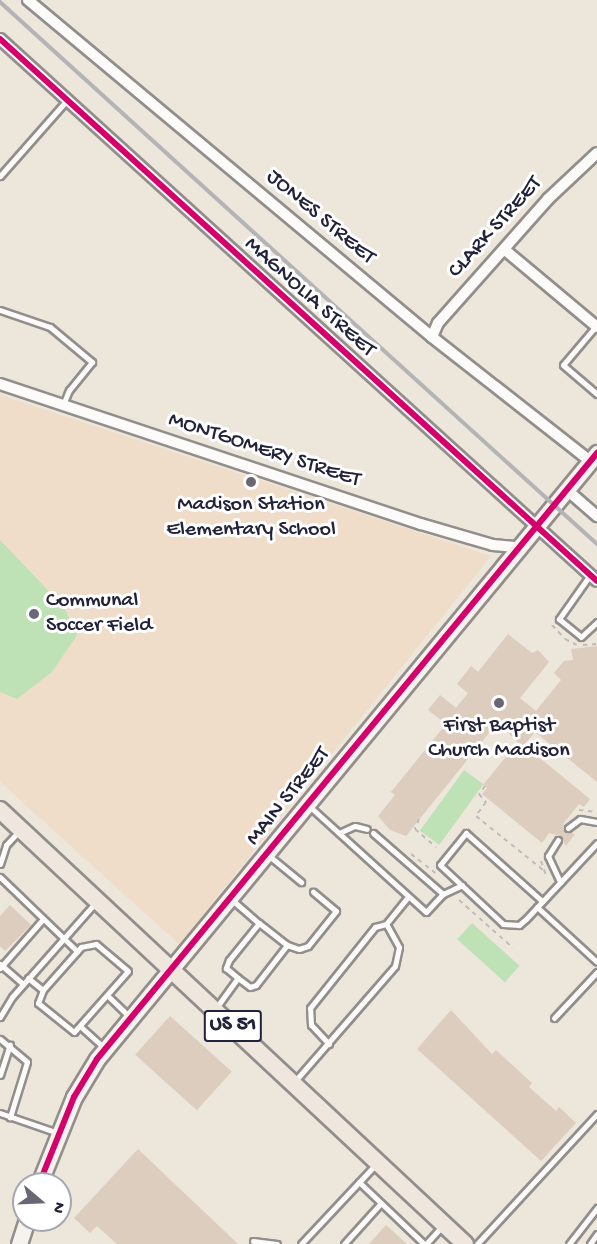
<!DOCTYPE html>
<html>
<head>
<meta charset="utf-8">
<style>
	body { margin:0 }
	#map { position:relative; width:597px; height:1244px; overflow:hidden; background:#ede6da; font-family:"Gochi Hand",sans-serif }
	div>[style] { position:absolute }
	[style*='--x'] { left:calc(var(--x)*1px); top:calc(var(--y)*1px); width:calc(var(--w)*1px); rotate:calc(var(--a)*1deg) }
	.built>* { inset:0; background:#efddca }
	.green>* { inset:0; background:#bee1b5; transform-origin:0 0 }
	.building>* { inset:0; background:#dccdbe; transform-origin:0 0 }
	.path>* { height:2px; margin-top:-1px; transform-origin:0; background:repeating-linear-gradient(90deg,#bdbcbd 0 4.5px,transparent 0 9px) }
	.roads { filter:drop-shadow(2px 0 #928e8c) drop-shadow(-2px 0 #928e8c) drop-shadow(0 2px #928e8c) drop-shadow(0 -2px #928e8c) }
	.lane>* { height:5px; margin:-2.5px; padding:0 2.5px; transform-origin:2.5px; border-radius:2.5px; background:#fcfbf9 }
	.street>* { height:10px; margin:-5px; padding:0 5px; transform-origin:5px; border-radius:5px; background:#fcfbf9 }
	.secondary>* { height:15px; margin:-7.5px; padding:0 7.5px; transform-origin:7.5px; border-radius:7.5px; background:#f6f3ef }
	.primary>* { height:16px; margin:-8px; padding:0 8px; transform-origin:8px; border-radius:8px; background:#efe6de }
	.rail>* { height:4px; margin:-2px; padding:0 2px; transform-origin:2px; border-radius:2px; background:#b4b3b5 }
	.cycleway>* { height:6px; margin:-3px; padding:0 3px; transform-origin:3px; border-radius:3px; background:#d6006c }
	.dots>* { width:16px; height:16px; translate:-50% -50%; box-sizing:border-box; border:3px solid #fff; border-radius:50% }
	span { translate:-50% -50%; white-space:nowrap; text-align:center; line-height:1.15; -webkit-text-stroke:6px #fff; paint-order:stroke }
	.shield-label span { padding:2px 4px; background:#fff; border:2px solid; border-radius:4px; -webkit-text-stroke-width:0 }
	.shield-label { font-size:21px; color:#22223b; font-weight:700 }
	.street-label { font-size:22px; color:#22223b }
	.poi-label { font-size:22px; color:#22223b }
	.left { translate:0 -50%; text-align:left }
	.north { position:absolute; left:12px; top:1172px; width:60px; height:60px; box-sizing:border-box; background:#fff; border:2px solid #a7a7b1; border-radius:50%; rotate:109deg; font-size:16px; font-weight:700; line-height:24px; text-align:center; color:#22223b }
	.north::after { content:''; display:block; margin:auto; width:21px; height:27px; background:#696773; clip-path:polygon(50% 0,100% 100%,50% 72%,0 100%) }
</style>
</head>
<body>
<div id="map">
	<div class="built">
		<div style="clip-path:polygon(0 395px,491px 556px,179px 944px,0 782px)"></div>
	</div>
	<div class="green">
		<div style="clip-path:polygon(0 540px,64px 607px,77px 635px,52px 672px,17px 699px,0 692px)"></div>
		<div style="left:464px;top:770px;width:24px;height:75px;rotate:36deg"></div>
		<div style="left:472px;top:923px;width:64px;height:22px;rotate:42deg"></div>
	</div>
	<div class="building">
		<div style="clip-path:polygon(508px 634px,532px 653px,538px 650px,549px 662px,520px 698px,536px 711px,561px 680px,554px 673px,564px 661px,573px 660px,571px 649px,597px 646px,597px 782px,535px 732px,524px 745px,590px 799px,584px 807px,579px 804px,563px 824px,565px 831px,575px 834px,566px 846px,561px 836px,549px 833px,542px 843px,482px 794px,487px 788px,483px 785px,518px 742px,497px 723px,406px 836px,390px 830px,378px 816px,395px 795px,391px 792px,446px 724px,428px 710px,440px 695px,456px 708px,468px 693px,457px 684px,471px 666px,478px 672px)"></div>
		<div style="clip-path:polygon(10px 905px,31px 925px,5px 951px,0 946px,0 916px)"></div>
		<div style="clip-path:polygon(451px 1010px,492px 1054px,496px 1050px,532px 1083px,529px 1087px,556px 1111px,559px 1107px,576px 1123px,541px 1161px,417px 1049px)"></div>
		<div style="left:170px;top:1016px;width:83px;height:52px;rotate:42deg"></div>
		<div style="clip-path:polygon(138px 1149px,238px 1244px,117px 1244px,97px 1226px,90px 1233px,74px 1218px)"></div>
		<div style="clip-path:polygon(386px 1225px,407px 1244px,369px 1244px)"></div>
	</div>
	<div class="path">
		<div style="--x:552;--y:625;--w:19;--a:47"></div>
		<div style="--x:565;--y:639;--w:13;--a:27"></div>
		<div style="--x:583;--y:645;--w:14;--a:-4"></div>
		<div style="--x:485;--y:786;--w:10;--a:127"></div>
		<div style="--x:479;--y:794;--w:11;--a:49"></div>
		<div style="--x:486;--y:802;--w:17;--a:126"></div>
		<div style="--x:476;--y:816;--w:86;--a:38.9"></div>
		<div style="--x:579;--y:810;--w:18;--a:6"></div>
		<div style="--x:419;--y:819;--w:11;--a:112"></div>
		<div style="--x:415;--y:829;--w:28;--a:41"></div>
		<div style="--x:411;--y:854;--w:31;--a:38"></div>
		<div style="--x:541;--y:861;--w:18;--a:71"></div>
		<div style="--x:459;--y:900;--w:72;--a:41.6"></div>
	</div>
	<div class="roads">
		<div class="lane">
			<div style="--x:0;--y:176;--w:101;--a:-48.6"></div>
			<div style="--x:0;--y:310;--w:53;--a:18.8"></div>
			<div style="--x:50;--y:327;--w:55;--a:39.8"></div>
			<div style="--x:92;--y:362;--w:36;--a:129"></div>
			<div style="--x:69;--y:390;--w:16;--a:112"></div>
			<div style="--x:596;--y:326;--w:51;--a:130.2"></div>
			<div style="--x:563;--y:365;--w:45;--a:40.5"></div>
			<div style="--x:590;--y:575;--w:54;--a:125.2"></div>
			<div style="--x:559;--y:619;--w:28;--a:39"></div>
			<div style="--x:581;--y:637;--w:22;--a:-43"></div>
			<div style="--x:308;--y:805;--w:159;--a:42.2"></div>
			<div style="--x:426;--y:912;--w:25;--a:-47"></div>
			<div style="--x:443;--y:894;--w:21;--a:-25"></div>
			<div style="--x:568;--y:828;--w:15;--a:-37"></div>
			<div style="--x:580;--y:819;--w:17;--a:10"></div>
			<div style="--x:339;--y:833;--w:17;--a:-24"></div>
			<div style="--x:355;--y:826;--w:12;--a:14"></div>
			<div style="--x:373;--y:833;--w:93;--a:41.1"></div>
			<div style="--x:558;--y:840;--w:19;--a:122"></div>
			<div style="--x:548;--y:856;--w:29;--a:65"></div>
			<div style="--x:268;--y:855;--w:43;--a:39.3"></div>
			<div style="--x:0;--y:864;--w:20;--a:-72"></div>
			<div style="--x:6;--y:845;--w:19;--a:-47"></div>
			<div style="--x:0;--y:877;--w:107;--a:43.9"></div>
			<div style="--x:231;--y:899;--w:37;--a:41"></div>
			<div style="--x:542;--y:901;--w:102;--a:-138.2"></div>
			<div style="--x:466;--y:833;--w:41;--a:129.1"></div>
			<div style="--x:440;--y:865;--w:86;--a:43.1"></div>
			<div style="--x:503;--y:924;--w:16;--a:4"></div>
			<div style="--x:519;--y:925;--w:9;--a:-41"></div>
			<div style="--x:526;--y:919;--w:104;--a:-46.9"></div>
			<div style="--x:537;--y:907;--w:81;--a:42.5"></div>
			<div style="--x:287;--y:945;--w:13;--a:18"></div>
			<div style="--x:299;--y:949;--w:9;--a:-18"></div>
			<div style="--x:308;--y:946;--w:45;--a:-51.3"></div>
			<div style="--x:336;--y:911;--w:30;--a:-140"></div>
			<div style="--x:0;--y:964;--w:30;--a:41"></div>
			<div style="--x:0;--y:968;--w:65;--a:-48.7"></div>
			<div style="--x:28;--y:978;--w:19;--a:39"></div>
			<div style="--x:43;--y:990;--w:14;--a:111"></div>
			<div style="--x:38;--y:1003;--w:46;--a:38.9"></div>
			<div style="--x:74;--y:1032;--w:81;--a:-48.5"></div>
			<div style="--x:128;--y:971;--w:42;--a:-139.8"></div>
			<div style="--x:96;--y:944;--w:15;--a:169"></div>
			<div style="--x:81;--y:947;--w:57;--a:131.5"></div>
			<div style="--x:108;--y:996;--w:30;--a:44"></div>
			<div style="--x:216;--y:1008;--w:37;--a:-54"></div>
			<div style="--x:238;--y:978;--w:15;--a:37"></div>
			<div style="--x:250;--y:987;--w:6;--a:-18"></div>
			<div style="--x:256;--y:985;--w:51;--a:-52.2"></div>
			<div style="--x:287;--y:945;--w:36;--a:-142"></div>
			<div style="--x:259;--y:923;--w:48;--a:129"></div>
			<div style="--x:229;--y:960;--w:9;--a:111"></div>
			<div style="--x:226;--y:968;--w:16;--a:40"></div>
			<div style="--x:0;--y:1017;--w:23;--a:-59"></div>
			<div style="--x:12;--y:997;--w:127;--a:-48.5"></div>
			<div style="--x:554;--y:1018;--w:63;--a:-46.9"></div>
			<div style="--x:81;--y:1027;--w:31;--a:42"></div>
			<div style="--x:0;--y:1039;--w:35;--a:40"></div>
			<div style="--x:27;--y:1062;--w:58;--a:107.2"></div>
			<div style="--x:329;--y:1044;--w:26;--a:-133"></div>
			<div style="--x:311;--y:1025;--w:17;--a:-93"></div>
			<div style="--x:310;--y:1008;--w:104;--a:-51.3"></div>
			<div style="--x:375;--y:927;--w:11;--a:-15"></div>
			<div style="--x:0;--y:1075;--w:32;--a:-72"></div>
			<div style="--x:295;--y:1081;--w:152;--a:-49"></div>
			<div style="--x:395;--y:966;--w:19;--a:-78"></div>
			<div style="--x:399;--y:947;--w:26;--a:-119"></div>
			<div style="--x:386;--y:924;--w:33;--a:-51"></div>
			<div style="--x:0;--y:1113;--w:61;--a:19"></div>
			<div style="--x:359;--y:1182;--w:90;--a:43.6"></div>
			<div style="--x:253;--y:1241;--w:24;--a:7"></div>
			<div style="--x:301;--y:1244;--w:110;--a:-46.8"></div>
			<div style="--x:344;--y:1244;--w:55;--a:-47.9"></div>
			<div style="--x:426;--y:1244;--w:25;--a:-48"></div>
			<div style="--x:477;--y:1244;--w:177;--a:-47.3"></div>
			<div style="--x:569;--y:1244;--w:46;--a:-52.1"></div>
			<div style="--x:590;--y:1244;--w:12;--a:-55"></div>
		</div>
		<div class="street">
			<div style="--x:28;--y:0;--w:526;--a:39.83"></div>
			<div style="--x:432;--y:337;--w:201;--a:38.1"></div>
			<div style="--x:0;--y:39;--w:806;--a:42.24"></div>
			<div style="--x:505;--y:250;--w:120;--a:39.9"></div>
			<div style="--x:432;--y:337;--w:15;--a:-67"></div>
			<div style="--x:438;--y:323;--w:166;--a:-48.4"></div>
			<div style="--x:548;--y:199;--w:67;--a:-43.2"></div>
			<div style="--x:0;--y:384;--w:444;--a:18.4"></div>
			<div style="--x:421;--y:524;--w:75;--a:16.3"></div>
			<div style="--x:493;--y:545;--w:25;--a:5"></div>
			<div style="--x:567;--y:490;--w:40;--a:41"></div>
		</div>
		<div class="secondary">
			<div style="--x:39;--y:1184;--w:94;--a:-68.1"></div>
			<div style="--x:74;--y:1097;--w:44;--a:-58.8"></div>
			<div style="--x:97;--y:1059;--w:786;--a:-50.47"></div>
			<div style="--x:19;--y:1244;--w:25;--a:-72"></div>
		</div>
		<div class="primary">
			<div style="--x:0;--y:810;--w:636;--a:43.03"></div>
		</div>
	</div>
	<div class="rail">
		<div style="--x:0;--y:2;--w:806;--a:42.24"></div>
	</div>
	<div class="cycleway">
		<div style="--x:0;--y:39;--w:806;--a:42.24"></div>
		<div style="--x:39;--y:1184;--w:94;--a:-68.1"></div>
		<div style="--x:74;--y:1097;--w:44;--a:-58.8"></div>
		<div style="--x:97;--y:1059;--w:786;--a:-50.47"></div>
	</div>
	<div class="dots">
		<div style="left:251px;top:482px;background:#696773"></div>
		<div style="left:34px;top:614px;background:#696773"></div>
		<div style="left:499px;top:703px;background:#696773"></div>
	</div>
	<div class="shield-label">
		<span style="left:233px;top:1026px">US 51</span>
	</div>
	<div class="street-label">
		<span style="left:320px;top:218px;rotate:40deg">JONES STREET</span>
		<span style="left:496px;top:228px;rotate:-48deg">CLARK STREET</span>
		<span style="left:309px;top:298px;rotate:42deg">MAGNOLIA STREET</span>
		<span style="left:264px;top:451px;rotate:18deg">MONTGOMERY STREET</span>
		<span style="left:289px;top:797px;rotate:-51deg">MAIN STREET</span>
	</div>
	<div class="poi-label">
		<span style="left:251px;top:518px">Madison Station<br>Elementary School</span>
		<span class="left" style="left:46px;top:614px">Communal<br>Soccer Field</span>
		<span style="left:499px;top:739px">First Baptist<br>Church Madison</span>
	</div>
	<div class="north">N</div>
</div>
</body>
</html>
